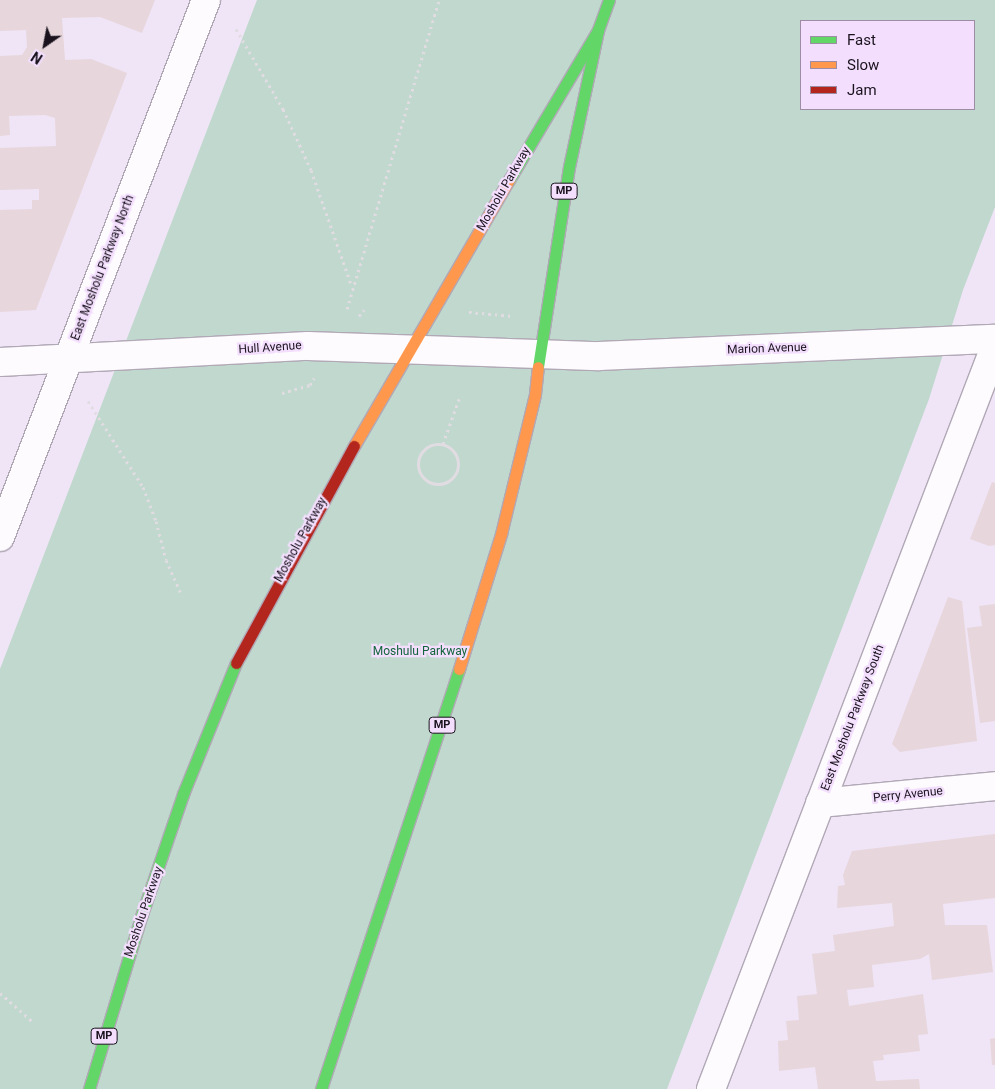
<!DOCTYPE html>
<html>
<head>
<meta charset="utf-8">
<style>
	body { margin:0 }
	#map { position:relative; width:995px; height:1089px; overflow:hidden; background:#f0e5f6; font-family:Roboto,sans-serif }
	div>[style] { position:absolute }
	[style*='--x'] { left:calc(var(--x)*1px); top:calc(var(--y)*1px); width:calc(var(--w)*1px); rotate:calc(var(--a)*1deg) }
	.green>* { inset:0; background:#c0d8cd }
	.building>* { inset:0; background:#e7d6db }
	.path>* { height:3px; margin-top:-1.5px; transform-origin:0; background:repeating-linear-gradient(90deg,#e1dce2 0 2.5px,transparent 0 6.5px) }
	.path>.ring { margin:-1.5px; padding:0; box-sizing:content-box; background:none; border:3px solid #e1dce2; border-radius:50% }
	.roads { filter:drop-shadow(1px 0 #b1a8b6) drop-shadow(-1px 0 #b1a8b6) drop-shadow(0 1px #b1a8b6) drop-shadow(0 -1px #b1a8b6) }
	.street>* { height:28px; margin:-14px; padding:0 14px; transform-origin:14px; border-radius:14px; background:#fdfbfe }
	.fast>* { height:11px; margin:-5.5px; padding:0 5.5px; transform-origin:5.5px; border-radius:5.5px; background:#63d668 }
	.slow>* { height:11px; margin:-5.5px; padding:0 5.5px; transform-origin:5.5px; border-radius:5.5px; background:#ff974d }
	.jam>* { height:11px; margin:-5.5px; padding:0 5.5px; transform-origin:5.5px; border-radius:5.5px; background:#b3261e }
	span { translate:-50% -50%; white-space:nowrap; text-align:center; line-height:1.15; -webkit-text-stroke:4.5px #f3defd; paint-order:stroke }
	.shield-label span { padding:1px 4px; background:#f3defd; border:1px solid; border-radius:4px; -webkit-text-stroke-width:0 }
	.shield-label { font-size:11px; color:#1a131e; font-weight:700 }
	.street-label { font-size:12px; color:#1a131e }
	.park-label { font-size:12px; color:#13653d }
	.legend { position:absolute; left:800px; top:20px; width:175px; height:90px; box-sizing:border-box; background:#f3defd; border:1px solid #9c8da4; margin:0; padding:6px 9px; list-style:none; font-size:15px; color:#1a131e }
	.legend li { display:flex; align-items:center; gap:10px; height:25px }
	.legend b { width:25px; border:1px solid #9c8da4 }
	.north { position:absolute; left:20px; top:20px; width:50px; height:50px; -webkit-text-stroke:4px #f3defd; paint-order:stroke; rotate:213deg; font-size:14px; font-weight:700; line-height:20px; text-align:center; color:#1a131e }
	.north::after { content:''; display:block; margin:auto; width:18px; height:22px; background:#1a131e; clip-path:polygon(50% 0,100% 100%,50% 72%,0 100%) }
</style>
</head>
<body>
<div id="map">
	<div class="green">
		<div style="clip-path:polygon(evenodd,257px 0,995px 0,995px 207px,963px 290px,929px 399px,667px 1089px,0 1089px,0 669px,257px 0,801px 21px,974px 21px,974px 109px,801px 109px,801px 21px)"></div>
	</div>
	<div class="building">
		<div style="clip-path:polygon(0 0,155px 0,142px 33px,100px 17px,62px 18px,65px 60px,91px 59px,127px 73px,36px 310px,0 312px,0 210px,32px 209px,32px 200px,39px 200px,39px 189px,0 190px,0 148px,56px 146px,55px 118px,45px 115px,9px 116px,10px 135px,0 136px,0 56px,22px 55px,27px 47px,26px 30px,0 31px)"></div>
		<div style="clip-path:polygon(992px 482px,995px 483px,995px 545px,989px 546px,970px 539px)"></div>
		<div style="clip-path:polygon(948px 597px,962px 601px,977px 741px,900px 752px,892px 744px)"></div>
		<div style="clip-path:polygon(995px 604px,995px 721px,980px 723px,967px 628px,982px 626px,979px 606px)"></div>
		<div style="clip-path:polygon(995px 834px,995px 898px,943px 904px,945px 925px,987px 925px,993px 972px,932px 980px,929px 954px,920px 959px,872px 965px,874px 987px,847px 990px,849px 1006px,923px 994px,928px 1034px,918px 1035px,920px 1051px,883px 1055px,884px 1060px,873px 1061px,876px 1081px,919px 1079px,920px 1089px,818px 1089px,815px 1067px,779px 1071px,778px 1041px,788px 1040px,786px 1021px,799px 1020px,797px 996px,817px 994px,812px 954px,835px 951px,833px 935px,894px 926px,892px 903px,837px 908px,838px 886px,845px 885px,843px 875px,852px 851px)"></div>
		<div style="clip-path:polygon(995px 1038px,995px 1065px,992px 1065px,990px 1039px)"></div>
	</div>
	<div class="path">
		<div style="--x:236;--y:29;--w:93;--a:59.6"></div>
		<div style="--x:283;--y:109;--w:67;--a:65.3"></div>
		<div style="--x:311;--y:170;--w:121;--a:70.7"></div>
		<div style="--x:347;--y:309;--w:322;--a:-73.4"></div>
		<div style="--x:469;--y:312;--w:43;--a:5.3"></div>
		<div style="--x:359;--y:316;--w:8;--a:-50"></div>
		<div style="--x:282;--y:393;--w:29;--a:-16"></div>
		<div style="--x:310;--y:385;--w:8;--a:-60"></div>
		<div style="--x:88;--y:401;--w:102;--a:57.4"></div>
		<div style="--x:143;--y:487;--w:36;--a:69"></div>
		<div style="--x:156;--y:521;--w:40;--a:75.6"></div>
		<div style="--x:166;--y:560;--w:39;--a:66"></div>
		<div class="ring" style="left:418px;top:444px;width:37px;height:37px"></div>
		<div style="--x:443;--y:444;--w:48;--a:-70.4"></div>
		<div style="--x:0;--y:993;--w:44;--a:41.3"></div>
	</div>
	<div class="roads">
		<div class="street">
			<div style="--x:0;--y:362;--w:308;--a:-3"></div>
			<div style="--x:308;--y:346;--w:291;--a:2"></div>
			<div style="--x:599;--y:356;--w:396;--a:-2.5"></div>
			<div style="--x:0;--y:537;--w:575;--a:-69.01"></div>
			<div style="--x:820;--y:803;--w:176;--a:-5.5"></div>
			<div style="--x:711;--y:1089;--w:794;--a:-69.06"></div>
		</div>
		<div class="fast">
			<div style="--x:509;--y:180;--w:174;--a:-59.3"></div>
			<div style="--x:538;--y:367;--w:202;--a:-81.2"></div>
			<div style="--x:569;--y:167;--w:140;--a:-78"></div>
			<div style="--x:598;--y:30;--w:32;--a:-70"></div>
			<div style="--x:89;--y:1089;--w:183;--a:-73.2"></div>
			<div style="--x:142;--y:914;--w:127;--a:-71.1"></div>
			<div style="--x:183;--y:794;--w:141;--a:-68"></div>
			<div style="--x:321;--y:1089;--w:442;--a:-71.8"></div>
		</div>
		<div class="slow">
			<div style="--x:354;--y:446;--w:308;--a:-59.8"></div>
			<div style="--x:459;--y:669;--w:141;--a:-72.7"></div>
			<div style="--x:501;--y:534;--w:144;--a:-76.3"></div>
			<div style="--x:535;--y:394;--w:27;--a:-84"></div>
		</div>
		<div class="jam">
			<div style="--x:236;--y:663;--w:247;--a:-61.5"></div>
		</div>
	</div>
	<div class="shield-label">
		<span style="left:564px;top:191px">MP</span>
		<span style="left:442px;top:725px">MP</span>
		<span style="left:104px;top:1036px">MP</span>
	</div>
	<div class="street-label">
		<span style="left:504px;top:189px;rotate:-60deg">Mosholu Parkway</span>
		<span style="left:103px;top:268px;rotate:-69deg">East Mosholu Parkway North</span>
		<span style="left:270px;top:348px;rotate:-4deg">Hull Avenue</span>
		<span style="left:767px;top:349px;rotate:-2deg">Marion Avenue</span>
		<span style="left:301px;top:540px;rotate:-61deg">Mosholu Parkway</span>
		<span style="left:853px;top:718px;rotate:-69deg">East Mosholu Parkway South</span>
		<span style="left:908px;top:795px;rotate:-6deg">Perry Avenue</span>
		<span style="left:144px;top:912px;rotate:-71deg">Mosholu Parkway</span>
	</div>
	<div class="park-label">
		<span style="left:420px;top:652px">Moshulu Parkway</span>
	</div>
	<ul class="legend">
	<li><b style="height:6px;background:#63d668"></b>Fast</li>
	<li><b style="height:6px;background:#ff974d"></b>Slow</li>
	<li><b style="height:6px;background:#b3261e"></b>Jam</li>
	</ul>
	<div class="north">N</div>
</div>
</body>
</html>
